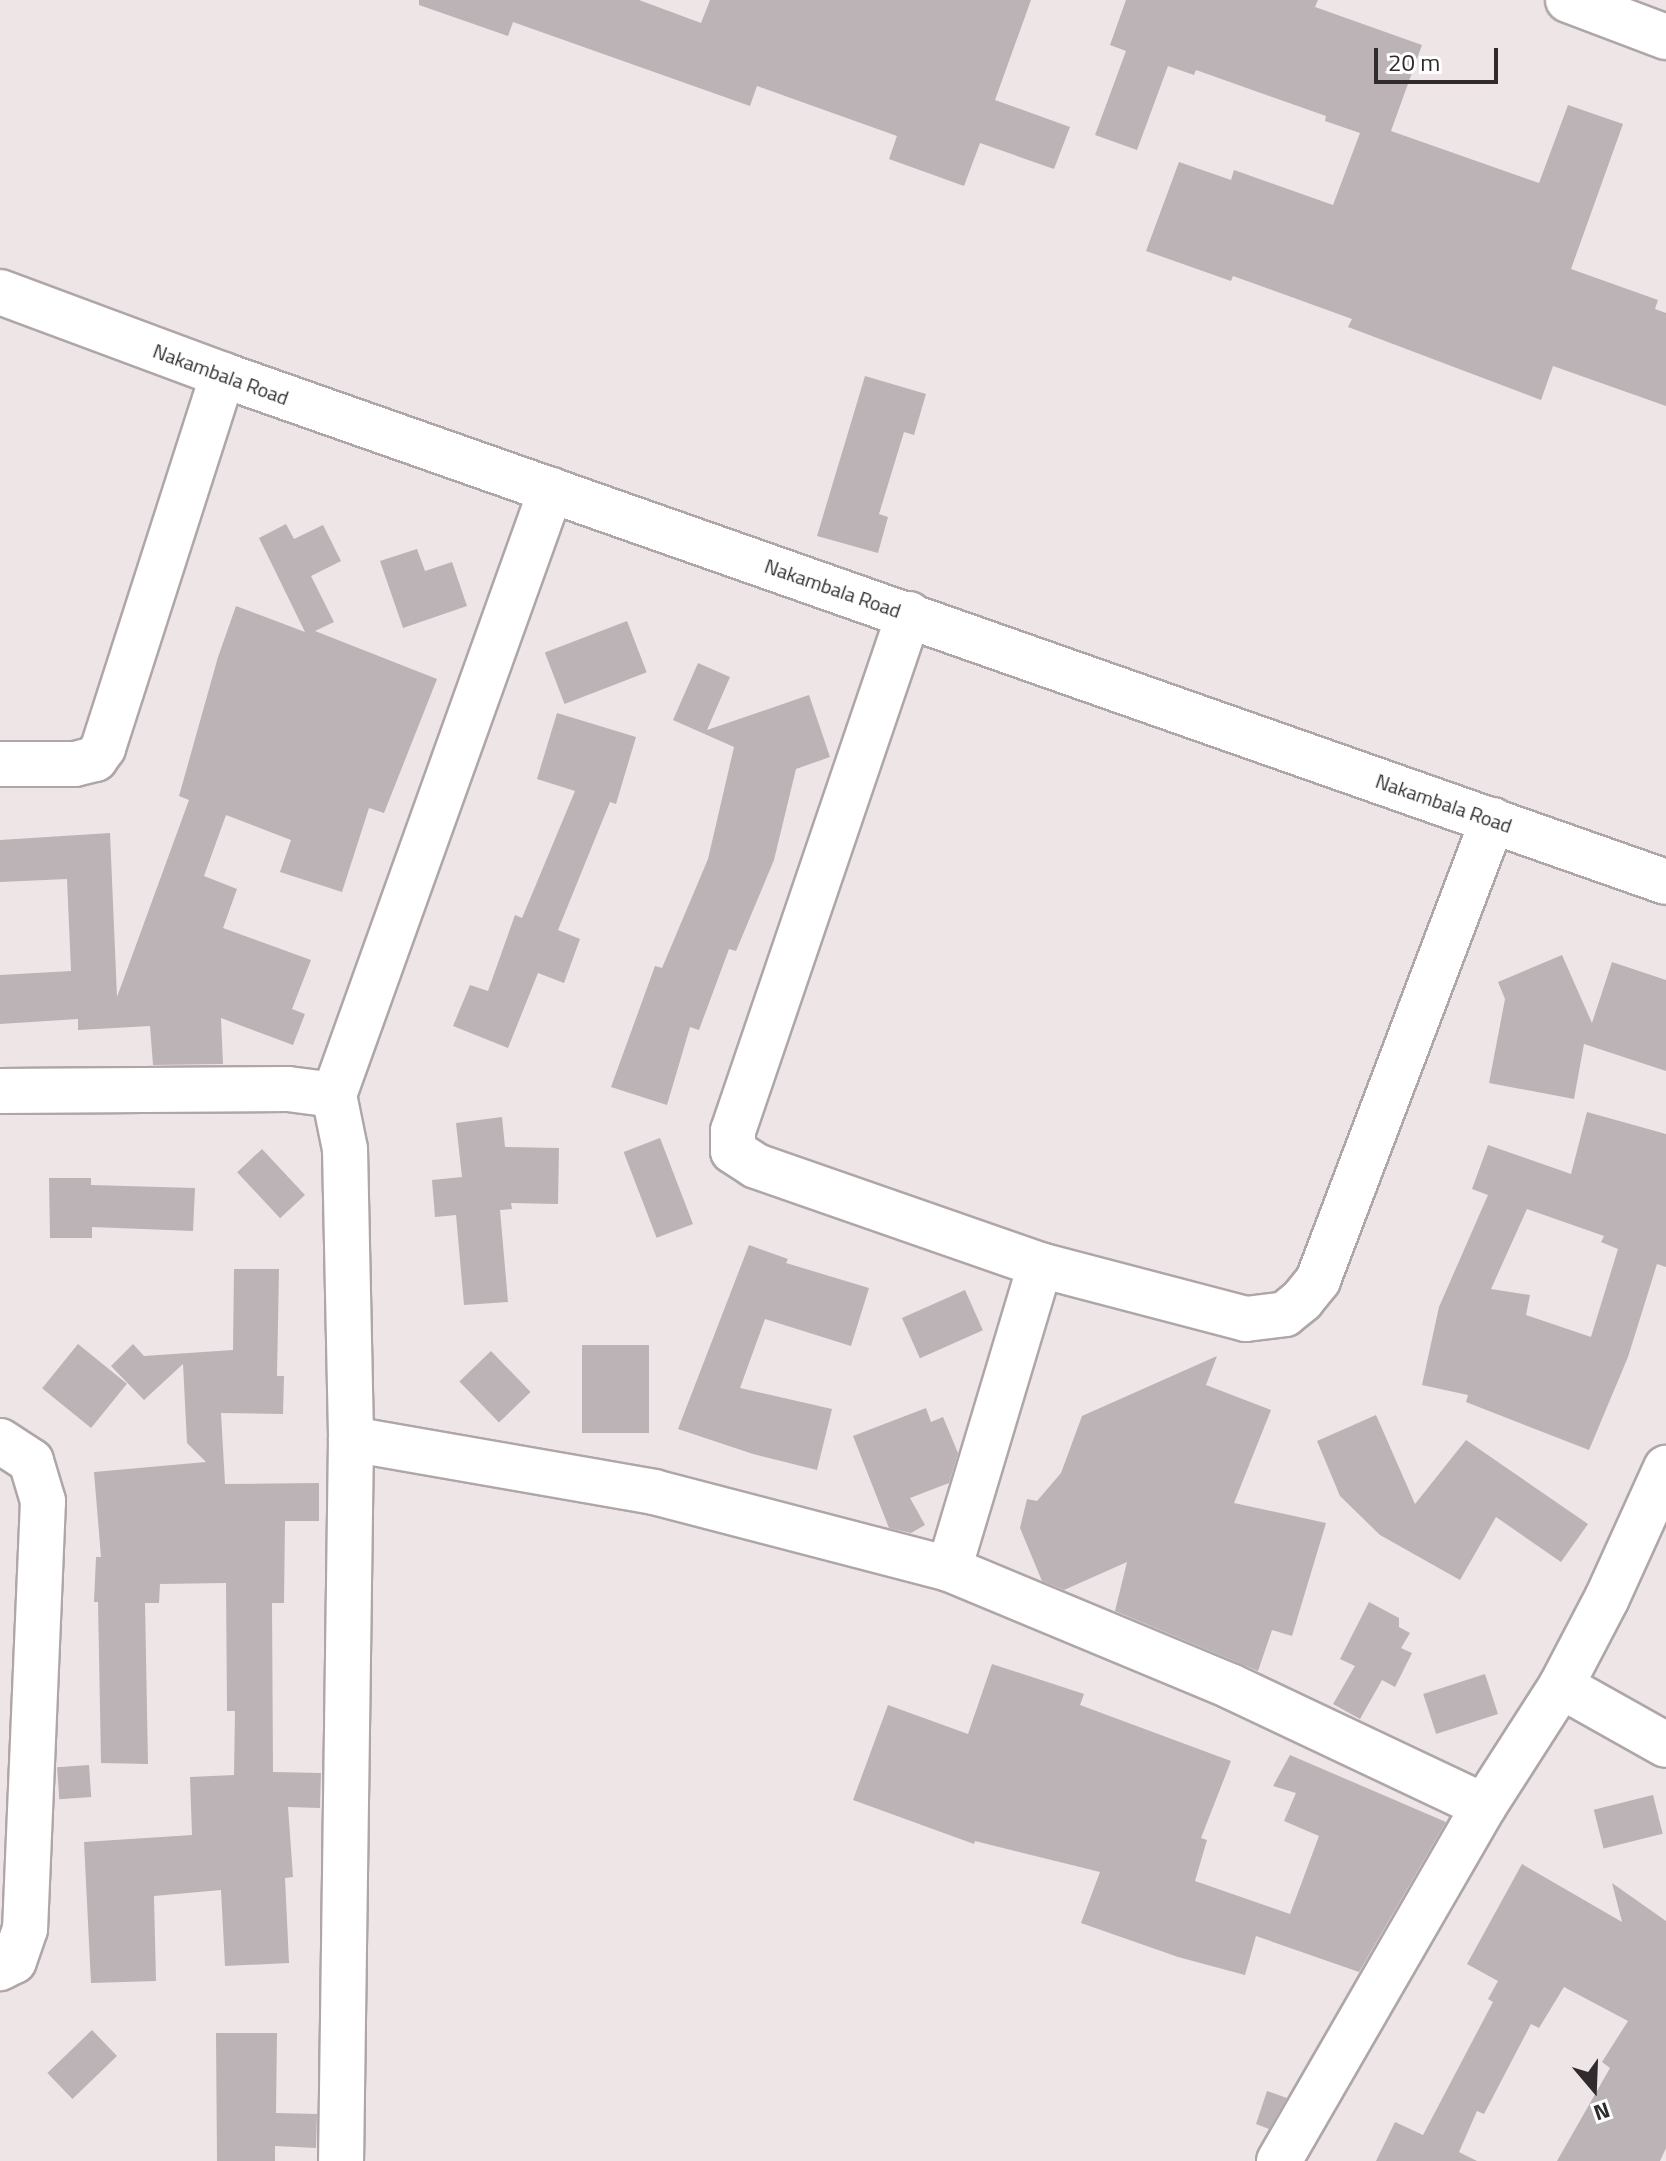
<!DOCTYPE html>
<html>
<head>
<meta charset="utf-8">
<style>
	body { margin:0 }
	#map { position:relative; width:1666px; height:2161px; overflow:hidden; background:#eee5e7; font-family:"Titillium Web",sans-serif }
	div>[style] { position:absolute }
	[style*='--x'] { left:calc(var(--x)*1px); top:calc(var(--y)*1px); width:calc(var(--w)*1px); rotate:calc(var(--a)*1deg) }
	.building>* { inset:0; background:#bbb3b5; transform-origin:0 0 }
	.roads { filter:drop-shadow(2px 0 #afa6a9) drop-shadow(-2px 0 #afa6a9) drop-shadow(0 2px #afa6a9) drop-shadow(0 -2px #afa6a9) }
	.street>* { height:44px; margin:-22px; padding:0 22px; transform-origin:22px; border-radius:22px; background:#fff }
	.secondary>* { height:44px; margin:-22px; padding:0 22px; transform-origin:22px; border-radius:22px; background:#fff }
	span { translate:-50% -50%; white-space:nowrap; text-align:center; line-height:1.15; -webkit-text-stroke:6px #fff; paint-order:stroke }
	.street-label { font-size:20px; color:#302c2d }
	.north { position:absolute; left:1554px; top:2049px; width:80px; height:80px; -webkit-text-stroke:6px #fff; paint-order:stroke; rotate:161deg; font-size:22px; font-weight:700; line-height:32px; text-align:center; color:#302c2d }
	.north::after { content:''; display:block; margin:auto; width:28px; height:36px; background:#302c2d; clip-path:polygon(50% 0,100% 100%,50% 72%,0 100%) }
	.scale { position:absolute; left:1374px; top:48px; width:124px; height:36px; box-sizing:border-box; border:4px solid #302c2d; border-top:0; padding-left:10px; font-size:24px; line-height:28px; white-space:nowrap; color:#302c2d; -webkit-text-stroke:6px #fff; paint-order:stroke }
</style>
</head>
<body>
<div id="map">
	<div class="building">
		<div style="clip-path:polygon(419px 0,639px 0,701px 23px,710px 0,1031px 0,995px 100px,1070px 127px,1054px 169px,980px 143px,964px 186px,889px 159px,897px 136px,757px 86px,750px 106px,513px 22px,508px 36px,419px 5px)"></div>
		<div style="clip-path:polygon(1126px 0,1318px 0,1315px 7px,1422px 45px,1391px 131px,1539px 183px,1568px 105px,1623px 124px,1571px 269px,1658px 300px,1655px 309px,1666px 313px,1666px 406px,1553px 366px,1541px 400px,1348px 327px,1352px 319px,1233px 276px,1231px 281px,1146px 251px,1179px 162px,1231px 180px,1234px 170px,1333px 205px,1360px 133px,1325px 121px,1326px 116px,1196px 70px,1194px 75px,1168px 66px,1137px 150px,1095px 135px,1126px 51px,1110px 45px)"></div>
		<div style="clip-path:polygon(865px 376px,926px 394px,914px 435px,904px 432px,879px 514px,888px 517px,878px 553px,817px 536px)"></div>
		<div style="clip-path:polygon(286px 524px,294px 539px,323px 525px,341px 561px,311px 576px,334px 622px,315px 631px,437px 679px,384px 813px,369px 808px,342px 892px,280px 872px,291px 840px,226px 815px,204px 876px,237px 889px,223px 928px,311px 960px,292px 1009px,305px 1014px,293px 1045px,221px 1018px,223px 1064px,153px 1065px,150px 1026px,78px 1030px,78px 1019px,0 1024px,0 975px,71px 971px,67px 879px,0 882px,0 840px,110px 833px,117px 997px,189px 800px,179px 796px,218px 657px,236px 606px,305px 632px,259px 538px)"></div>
		<div style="clip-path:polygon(417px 549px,425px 571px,452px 562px,467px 606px,403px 628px,380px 561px)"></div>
		<div style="left:627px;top:621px;width:55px;height:88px;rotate:69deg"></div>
		<div style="clip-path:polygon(698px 663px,730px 677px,707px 730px,809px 695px,830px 757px,796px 769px,774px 860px,736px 951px,729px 949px,699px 1030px,690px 1027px,667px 1105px,611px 1087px,655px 966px,662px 968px,708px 859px,734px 747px,673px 720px)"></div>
		<div style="clip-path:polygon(557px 713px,636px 737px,616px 804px,610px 802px,558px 930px,580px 939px,564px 983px,538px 973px,508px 1048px,453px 1026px,470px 985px,488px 991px,515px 915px,522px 918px,575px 791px,537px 779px)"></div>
		<div style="clip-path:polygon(1562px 955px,1592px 1023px,1612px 962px,1666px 980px,1666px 1071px,1584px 1044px,1574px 1099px,1489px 1083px,1505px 999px,1498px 982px)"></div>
		<div style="clip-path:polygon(evenodd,1587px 1112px,1666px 1134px,1666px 1267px,1657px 1264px,1628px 1357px,1589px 1450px,1466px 1402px,1468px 1395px,1422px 1385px,1439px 1307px,1488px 1195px,1472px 1189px,1488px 1145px,1571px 1174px,1587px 1112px,1527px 1209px,1604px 1236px,1601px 1242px,1618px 1249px,1591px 1337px,1526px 1315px,1530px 1295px,1491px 1289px,1527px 1209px)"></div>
		<div style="clip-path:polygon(502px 1117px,505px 1147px,559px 1148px,558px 1204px,511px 1203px,512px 1209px,500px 1210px,508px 1302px,464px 1305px,456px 1215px,435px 1217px,432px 1180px,462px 1177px,456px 1123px)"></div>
		<div style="left:660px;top:1138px;width:92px;height:39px;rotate:69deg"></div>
		<div style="left:262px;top:1149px;width:63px;height:34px;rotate:47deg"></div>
		<div style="clip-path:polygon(49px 1178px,91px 1178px,91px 1185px,195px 1188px,193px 1231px,92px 1227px,92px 1238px,50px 1238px)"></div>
		<div style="clip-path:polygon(749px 1245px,788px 1259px,786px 1263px,869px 1288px,851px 1346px,765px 1319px,740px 1388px,832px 1409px,817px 1470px,753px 1454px,678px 1429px)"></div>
		<div style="clip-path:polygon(234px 1269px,279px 1269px,277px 1376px,284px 1376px,283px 1414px,221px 1413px,225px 1484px,319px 1483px,319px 1521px,285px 1521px,284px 1603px,272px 1603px,273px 1772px,321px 1773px,320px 1808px,288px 1807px,293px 1877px,285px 1878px,289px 1963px,225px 1966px,221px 1890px,154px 1896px,156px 1981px,91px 1983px,84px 1842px,192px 1835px,190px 1777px,234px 1775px,235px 1711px,227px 1711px,226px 1583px,160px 1584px,159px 1603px,145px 1603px,148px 1764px,101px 1763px,98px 1602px,94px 1602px,96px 1557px,101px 1557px,94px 1472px,206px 1462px,187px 1443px,183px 1364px,144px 1400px,111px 1366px,133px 1344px,144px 1356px,233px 1350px)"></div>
		<div style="left:965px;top:1290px;width:44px;height:69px;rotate:66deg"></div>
		<div style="left:78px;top:1344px;width:63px;height:57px;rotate:39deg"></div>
		<div style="left:582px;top:1345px;width:67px;height:88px"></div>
		<div style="left:491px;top:1351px;width:57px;height:44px;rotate:46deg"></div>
		<div style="clip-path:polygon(1217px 1356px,1206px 1385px,1271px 1410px,1234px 1503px,1326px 1523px,1292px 1636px,1272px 1630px,1258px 1671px,1115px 1611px,1127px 1562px,1064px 1590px,1042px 1581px,1020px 1528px,1027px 1499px,1037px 1501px,1061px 1473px,1082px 1416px)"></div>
		<div style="clip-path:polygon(926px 1408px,931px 1422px,943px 1417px,958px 1453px,949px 1483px,910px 1498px,925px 1525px,911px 1533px,889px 1528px,853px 1436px)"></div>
		<div style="clip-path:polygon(1376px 1415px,1415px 1504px,1466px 1440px,1588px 1524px,1561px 1562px,1496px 1517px,1460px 1580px,1380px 1535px,1340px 1496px,1317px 1441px)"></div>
		<div style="clip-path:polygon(1369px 1602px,1399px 1618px,1399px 1627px,1410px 1633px,1401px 1648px,1412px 1653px,1395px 1687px,1382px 1680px,1360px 1719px,1333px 1704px,1355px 1666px,1340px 1659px)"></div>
		<div style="clip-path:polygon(992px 1664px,1084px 1694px,1080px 1705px,1231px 1761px,1201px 1838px,1207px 1840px,1195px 1881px,1290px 1914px,1319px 1836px,1284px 1821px,1296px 1793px,1273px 1786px,1290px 1755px,1446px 1822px,1359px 1972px,1256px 1936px,1245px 1975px,1178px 1957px,1081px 1923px,1100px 1872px,975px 1841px,974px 1844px,853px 1800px,888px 1705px,968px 1734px)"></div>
		<div style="left:1485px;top:1674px;width:42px;height:65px;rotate:72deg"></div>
		<div style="left:89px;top:1765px;width:32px;height:32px;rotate:86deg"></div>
		<div style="left:1653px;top:1795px;width:40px;height:61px;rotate:76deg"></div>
		<div style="clip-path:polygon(1522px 1864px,1622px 1922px,1612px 1883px,1666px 1921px,1666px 2148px,1660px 2161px,1557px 2161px,1610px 2068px,1602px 2062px,1628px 2021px,1564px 1987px,1539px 2028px,1531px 2024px,1484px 2114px,1477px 2111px,1459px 2152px,1477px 2161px,1376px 2161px,1395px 2122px,1423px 2135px,1493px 2002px,1488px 1999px,1498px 1981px,1467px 1964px)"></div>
		<div style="left:92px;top:2030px;width:36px;height:62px;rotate:46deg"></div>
		<div style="clip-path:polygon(216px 2033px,277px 2033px,276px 2113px,317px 2114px,316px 2148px,275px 2146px,275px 2161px,217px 2161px)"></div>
		<div style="clip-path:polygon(1267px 2091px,1287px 2098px,1269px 2129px,1256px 2124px)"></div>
	</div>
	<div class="roads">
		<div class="street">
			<div style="--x:1568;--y:0;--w:105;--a:20.7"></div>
			<div style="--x:909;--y:614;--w:546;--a:108.8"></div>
			<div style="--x:733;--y:1131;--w:20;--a:90"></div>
			<div style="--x:733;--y:1151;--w:27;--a:33"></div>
			<div style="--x:756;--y:1166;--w:301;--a:19.2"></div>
			<div style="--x:0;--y:764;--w:75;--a:0"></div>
			<div style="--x:75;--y:764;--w:21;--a:-14"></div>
			<div style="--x:95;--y:759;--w:14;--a:-54"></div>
			<div style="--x:103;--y:748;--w:392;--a:-72.2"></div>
			<div style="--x:0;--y:1091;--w:288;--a:-0.4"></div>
			<div style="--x:288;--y:1089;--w:46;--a:7.4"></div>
			<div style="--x:334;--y:1095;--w:643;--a:-70.27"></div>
			<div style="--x:334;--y:1095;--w:55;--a:78.5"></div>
			<div style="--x:345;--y:1149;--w:290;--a:88.8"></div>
			<div style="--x:351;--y:1439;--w:722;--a:90.79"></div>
			<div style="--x:351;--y:1439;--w:308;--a:9.9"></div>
			<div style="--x:654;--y:1492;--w:305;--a:14.6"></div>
			<div style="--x:949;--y:1569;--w:304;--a:22.6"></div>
			<div style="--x:1230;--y:1686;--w:281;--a:25.3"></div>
			<div style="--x:0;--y:1441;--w:37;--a:33"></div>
			<div style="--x:31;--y:1461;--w:42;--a:73.3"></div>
			<div style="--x:43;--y:1501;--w:428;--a:92.4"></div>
			<div style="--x:25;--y:1929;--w:34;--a:109"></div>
			<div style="--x:14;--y:1961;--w:16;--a:153"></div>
			<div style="--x:949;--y:1569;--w:317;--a:-73.3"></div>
			<div style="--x:1040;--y:1265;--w:213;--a:14.7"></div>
			<div style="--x:1246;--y:1319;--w:39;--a:-7"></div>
			<div style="--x:1285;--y:1314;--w:22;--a:-39"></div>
			<div style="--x:1302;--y:1300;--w:26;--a:-51"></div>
			<div style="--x:1318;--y:1280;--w:492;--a:-69.2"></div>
			<div style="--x:1561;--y:1686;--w:120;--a:29.3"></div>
			<div style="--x:1279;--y:2161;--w:410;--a:-60"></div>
			<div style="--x:1484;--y:1806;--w:143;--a:-57.3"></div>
			<div style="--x:1561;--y:1686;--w:99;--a:-62.4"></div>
			<div style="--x:1607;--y:1598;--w:143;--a:-65.6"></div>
		</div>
		<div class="secondary">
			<div style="--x:0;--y:292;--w:238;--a:20.4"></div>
			<div style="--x:223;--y:375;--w:1529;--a:19.36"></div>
		</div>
	</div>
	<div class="street-label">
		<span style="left:221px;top:374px;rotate:20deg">Nakambala Road</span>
		<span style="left:833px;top:588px;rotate:19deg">Nakambala Road</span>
		<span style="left:1444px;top:803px;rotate:19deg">Nakambala Road</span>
	</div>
	<div class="north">N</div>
	<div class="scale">20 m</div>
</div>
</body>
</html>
